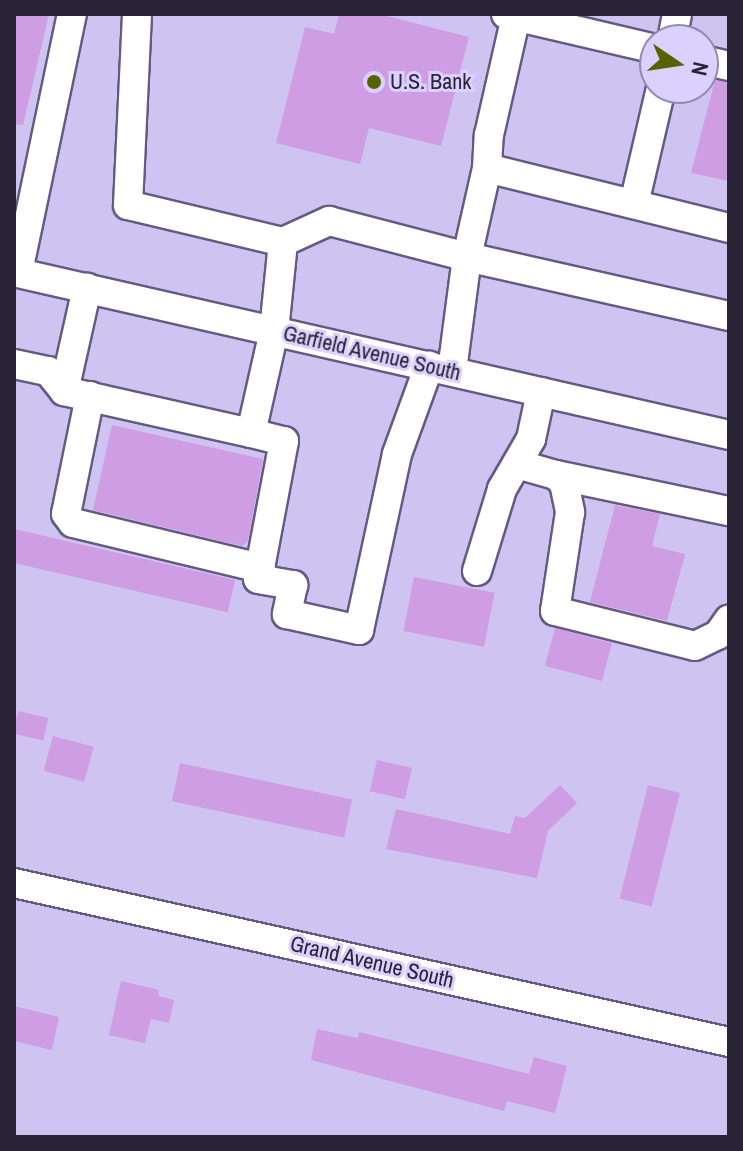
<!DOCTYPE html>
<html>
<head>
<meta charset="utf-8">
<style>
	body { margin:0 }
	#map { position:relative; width:743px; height:1151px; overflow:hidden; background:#cec3f1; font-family:"Archivo Narrow",sans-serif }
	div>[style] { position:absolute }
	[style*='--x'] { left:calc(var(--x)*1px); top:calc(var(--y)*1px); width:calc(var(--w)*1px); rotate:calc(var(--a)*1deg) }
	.building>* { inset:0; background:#cf9de3; transform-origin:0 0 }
	.roads { filter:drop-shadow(2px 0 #645a82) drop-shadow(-2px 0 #645a82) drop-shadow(0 2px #645a82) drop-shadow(0 -2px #645a82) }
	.minor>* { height:28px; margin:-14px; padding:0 14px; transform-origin:14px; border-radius:14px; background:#fff }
	.dots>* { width:22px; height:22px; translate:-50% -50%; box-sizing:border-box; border:4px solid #dbd0ff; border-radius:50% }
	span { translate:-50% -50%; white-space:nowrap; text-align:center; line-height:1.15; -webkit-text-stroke:6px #dbd0ff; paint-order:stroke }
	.poi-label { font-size:22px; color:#282435 }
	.left { translate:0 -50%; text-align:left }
	.street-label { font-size:22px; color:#282435 }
	.frame { position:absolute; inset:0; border:16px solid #282435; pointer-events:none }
	.north { position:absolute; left:639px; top:24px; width:80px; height:80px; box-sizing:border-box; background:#dbd0ff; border:2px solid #938bae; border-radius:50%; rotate:103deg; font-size:22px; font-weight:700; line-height:32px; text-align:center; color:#282435 }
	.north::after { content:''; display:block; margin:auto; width:28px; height:36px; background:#596200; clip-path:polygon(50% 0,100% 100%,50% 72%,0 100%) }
</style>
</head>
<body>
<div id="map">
	<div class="building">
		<div style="clip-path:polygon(14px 14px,49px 14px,23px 125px,14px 124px)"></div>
		<div style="clip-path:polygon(339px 14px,379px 14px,469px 37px,441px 146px,369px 128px,360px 164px,276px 143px,305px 27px,334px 34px)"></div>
		<div style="clip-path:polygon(715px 80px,729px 83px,729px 181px,691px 173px)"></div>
		<div style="clip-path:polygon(112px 425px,263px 459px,248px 541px,242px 546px,93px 510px)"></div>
		<div style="clip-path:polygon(615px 505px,660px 514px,652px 546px,685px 554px,667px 621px,590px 602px)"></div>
		<div style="left:14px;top:529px;width:227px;height:33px;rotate:13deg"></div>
		<div style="left:414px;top:577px;width:82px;height:55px;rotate:11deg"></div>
		<div style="left:555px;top:628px;width:59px;height:39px;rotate:15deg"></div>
		<div style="left:18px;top:711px;width:31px;height:23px;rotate:13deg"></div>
		<div style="left:53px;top:736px;width:42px;height:36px;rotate:15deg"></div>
		<div style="left:377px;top:760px;width:36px;height:32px;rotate:13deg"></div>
		<div style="left:180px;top:763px;width:176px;height:39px;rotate:12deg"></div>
		<div style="clip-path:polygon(560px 785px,577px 803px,548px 831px,537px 878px,386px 849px,396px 809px,510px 834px,515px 816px,525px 818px)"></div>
		<div style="left:648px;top:785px;width:33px;height:117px;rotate:14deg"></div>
		<div style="clip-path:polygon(121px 981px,159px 990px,158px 996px,174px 1000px,169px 1023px,151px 1019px,145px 1043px,109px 1035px)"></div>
		<div style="clip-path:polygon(14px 1006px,59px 1017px,52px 1050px,14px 1041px)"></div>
		<div style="clip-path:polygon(317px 1029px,358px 1038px,359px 1032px,529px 1074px,534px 1057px,567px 1066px,555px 1113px,507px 1101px,504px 1111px,311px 1060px)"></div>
	</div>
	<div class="roads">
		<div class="minor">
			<div style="--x:506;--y:14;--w:153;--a:13.2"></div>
			<div style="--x:672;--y:40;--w:26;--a:-79"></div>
			<div style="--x:703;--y:60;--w:27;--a:13"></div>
			<div style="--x:487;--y:168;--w:33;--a:-87"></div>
			<div style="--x:489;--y:135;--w:122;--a:-77.2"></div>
			<div style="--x:634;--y:204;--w:119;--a:-76.9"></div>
			<div style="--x:729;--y:228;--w:249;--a:-166.1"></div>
			<div style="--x:487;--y:168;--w:91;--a:102.7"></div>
			<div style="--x:467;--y:257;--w:269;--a:12.7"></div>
			<div style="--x:283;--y:242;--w:51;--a:-24.5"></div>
			<div style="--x:329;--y:221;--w:143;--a:14.6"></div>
			<div style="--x:467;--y:257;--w:115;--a:97.5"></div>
			<div style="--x:14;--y:272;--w:733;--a:12.84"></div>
			<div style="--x:18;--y:272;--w:264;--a:-78.2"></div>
			<div style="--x:14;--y:364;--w:35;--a:12"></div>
			<div style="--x:48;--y:371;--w:26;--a:51"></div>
			<div style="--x:64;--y:391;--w:192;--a:12.7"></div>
			<div style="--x:251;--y:433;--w:105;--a:-77.3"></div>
			<div style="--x:274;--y:331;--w:89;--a:-84.2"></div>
			<div style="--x:283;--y:242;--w:159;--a:-166.6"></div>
			<div style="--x:128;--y:205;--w:191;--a:-87.3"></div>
			<div style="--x:64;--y:391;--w:106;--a:-77.4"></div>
			<div style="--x:90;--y:396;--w:120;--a:101.5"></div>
			<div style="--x:66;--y:514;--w:11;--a:52"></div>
			<div style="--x:73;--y:523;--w:193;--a:13.5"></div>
			<div style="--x:251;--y:433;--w:34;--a:14"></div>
			<div style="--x:284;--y:441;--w:140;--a:100.7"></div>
			<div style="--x:258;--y:579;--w:36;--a:10"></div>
			<div style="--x:293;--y:585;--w:30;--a:102"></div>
			<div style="--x:287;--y:614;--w:74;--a:12.5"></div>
			<div style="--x:359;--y:630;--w:180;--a:-77.8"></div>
			<div style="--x:397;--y:454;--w:94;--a:-70"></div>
			<div style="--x:517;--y:464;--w:41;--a:15.8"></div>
			<div style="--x:556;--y:475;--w:11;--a:45"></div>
			<div style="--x:564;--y:483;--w:30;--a:78"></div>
			<div style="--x:570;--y:512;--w:100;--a:98.6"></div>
			<div style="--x:555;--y:611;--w:144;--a:14"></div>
			<div style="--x:695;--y:646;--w:25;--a:-26"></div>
			<div style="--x:718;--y:635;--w:19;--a:-55"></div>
			<div style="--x:556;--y:475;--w:177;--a:11.8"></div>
			<div style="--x:477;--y:571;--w:86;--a:-73"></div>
			<div style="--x:502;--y:489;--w:58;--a:-59.9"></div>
			<div style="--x:531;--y:439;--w:48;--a:-78"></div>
			<div style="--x:14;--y:883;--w:732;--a:12.54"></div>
		</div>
	</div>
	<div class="dots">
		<div style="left:374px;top:82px;background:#596200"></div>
	</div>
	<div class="poi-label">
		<span class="left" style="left:390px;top:82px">U.S. Bank</span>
	</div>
	<div class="street-label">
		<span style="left:372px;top:353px;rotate:13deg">Garfield Avenue South</span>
		<span style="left:372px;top:962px;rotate:13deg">Grand Avenue South</span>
	</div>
	<div class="frame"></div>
	<div class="north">N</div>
</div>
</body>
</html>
